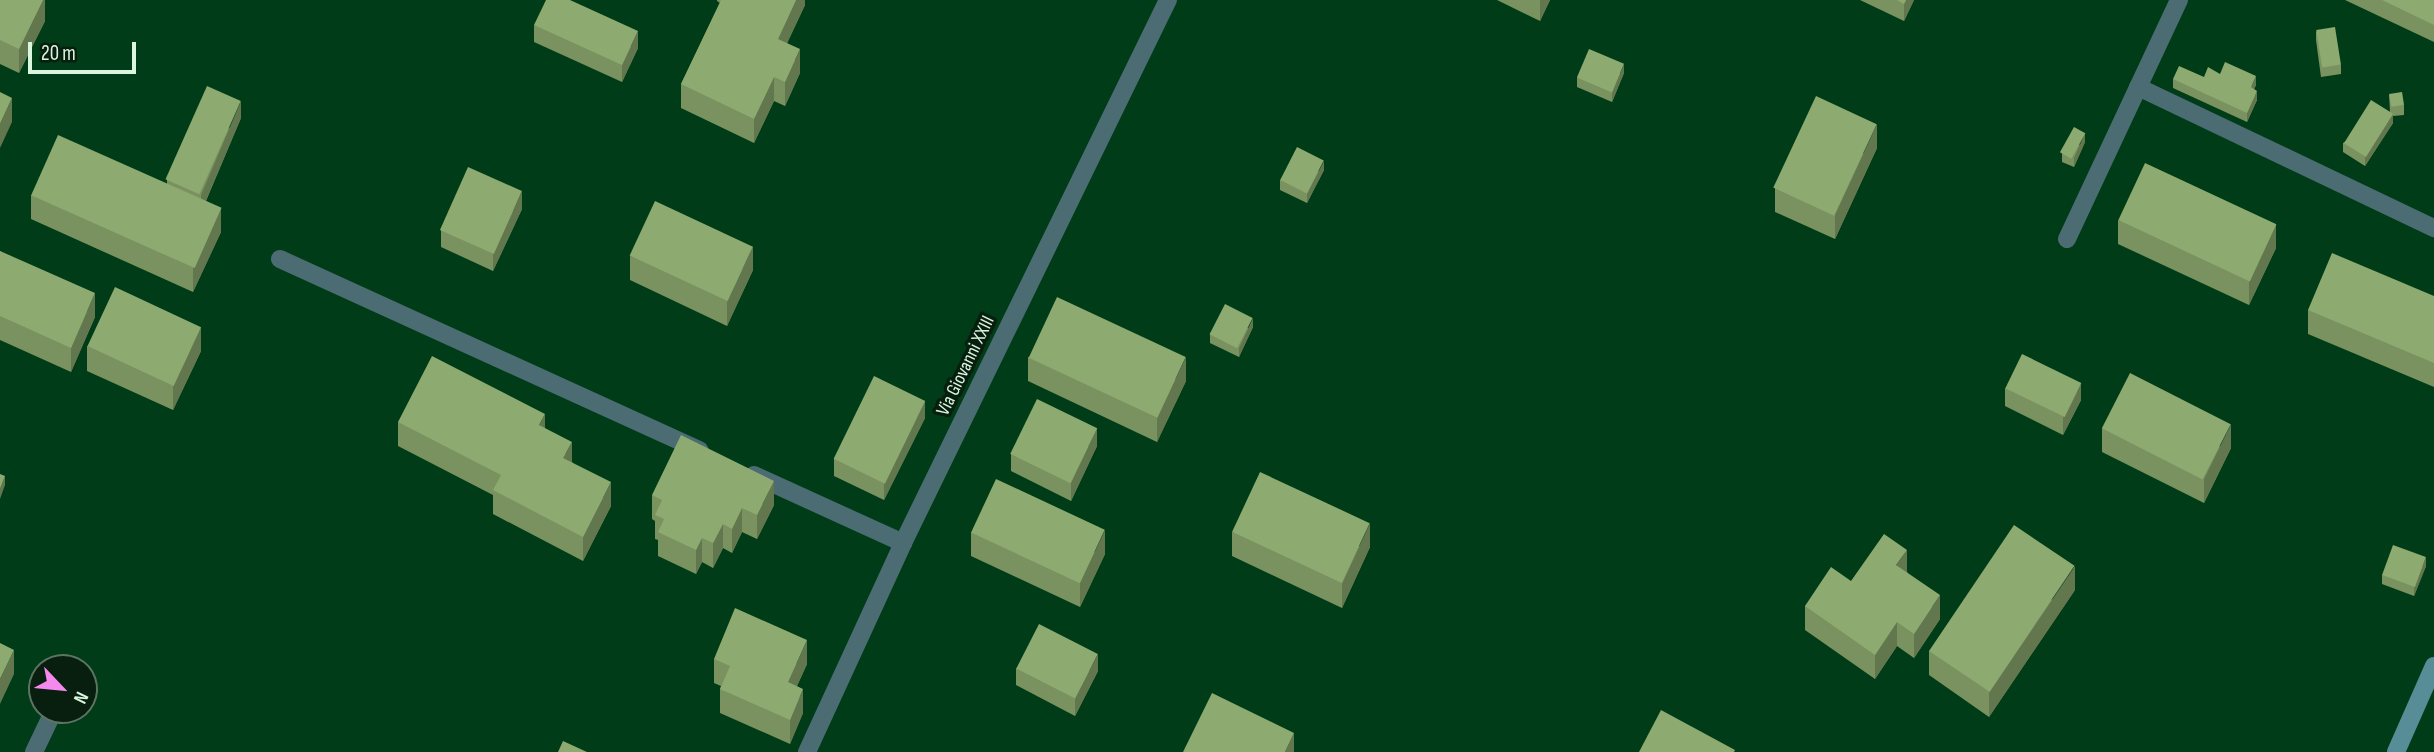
<!DOCTYPE html>
<html>
<head>
<meta charset="utf-8">
<style>
	body { margin:0 }
	#map { position:relative; width:2434px; height:752px; overflow:hidden; background:#003c17; font-family:"Sofia Sans Condensed",sans-serif }
	div>[style] { position:absolute }
	[style*='--x'] { left:calc(var(--x)*1px); top:calc(var(--y)*1px); width:calc(var(--w)*1px); rotate:calc(var(--a)*1deg) }
	.lane>* { height:18px; margin:-9px; padding:0 9px; transform-origin:9px; border-radius:9px; background:#4b6c72 }
	.street>* { height:18px; margin:-9px; padding:0 9px; transform-origin:9px; border-radius:9px; background:#4b6c72 }
	.secondary>* { height:18px; margin:-9px; padding:0 9px; transform-origin:9px; border-radius:9px; background:#578d97 }
	.wall>* { inset:0; background:#799260 }
	.shaded-wall>* { inset:0; background:#63774e }
	.building>* { inset:0; background:#8daa70; transform-origin:0 0 }
	span { translate:-50% -50%; white-space:nowrap; text-align:center; line-height:1.15; -webkit-text-stroke:7px #081e0e; paint-order:stroke }
	.street-label { font-size:19px; color:#daf6df }
	.north { position:absolute; left:28px; top:654px; width:70px; height:70px; box-sizing:border-box; background:#081e0e; border:2px solid #5c7462; border-radius:50%; rotate:116deg; font-size:19px; font-weight:700; line-height:28px; text-align:center; color:#daf6df }
	.north::after { content:''; display:block; margin:auto; width:24px; height:32px; background:#f689ed; clip-path:polygon(50% 0,100% 100%,50% 72%,0 100%) }
	.scale { position:absolute; left:28px; top:42px; width:108px; height:32px; box-sizing:border-box; border:4px solid #daf6df; border-top:0; padding-left:9px; font-size:21px; line-height:24px; white-space:nowrap; color:#daf6df; -webkit-text-stroke:5px #081e0e; paint-order:stroke }
</style>
</head>
<body>
<div id="map">
	<div class="lane">
		<div style="--x:280;--y:259;--w:461;--a:24.5"></div>
		<div style="--x:754;--y:475;--w:164;--a:24.5"></div>
	</div>
	<div class="street">
		<div style="--x:2138;--y:87;--w:328;--a:25.5"></div>
		<div style="--x:2067;--y:239;--w:264;--a:-64.9"></div>
		<div style="--x:34;--y:752;--w:47;--a:-64.5"></div>
		<div style="--x:807;--y:752;--w:230;--a:-65.3"></div>
		<div style="--x:903;--y:543;--w:604;--a:-63.99"></div>
	</div>
	<div class="secondary">
		<div style="--x:2396;--y:752;--w:94;--a:-66.2"></div>
	</div>
	<div class="wall">
		<div style="clip-path:polygon(0 0,45px 0,45px 21px,19px 73px,0 64px)"></div>
		<div style="clip-path:polygon(717px 0,805px 0,805px 5px,787px 43px,800px 73px,785px 106px,774px 101px,754px 143px,681px 108px,681px 84px,720px 3px,717px 1px)"></div>
		<div style="clip-path:polygon(1497px 0,1550px 0,1540px 21px)"></div>
		<div style="clip-path:polygon(1860px 0,1914px 0,1904px 21px)"></div>
		<div style="clip-path:polygon(2345px 0,2434px 0,2434px 42px)"></div>
		<div style="clip-path:polygon(534px 25px,638px 48px,622px 82px,534px 42px)"></div>
		<div style="clip-path:polygon(2316px 31px,2341px 65px,2341px 74px,2321px 77px,2316px 40px)"></div>
		<div style="clip-path:polygon(1624px 73px,1612px 102px,1577px 87px,1577px 78px)"></div>
		<div style="clip-path:polygon(2220px 74px,2256px 85px,2254px 89px,2257px 100px,2247px 122px,2173px 88px,2173px 79px,2204px 77px)"></div>
		<div style="clip-path:polygon(2389px 94px,2404px 105px,2404px 115px,2393px 116px,2393px 123px,2365px 166px,2343px 152px,2343px 143px,2390px 112px)"></div>
		<div style="clip-path:polygon(241px 118px,206px 201px,221px 232px,193px 292px,31px 219px,31px 195px,167px 184px,167px 180px)"></div>
		<div style="clip-path:polygon(2085px 142px,2074px 167px,2062px 162px,2062px 153px)"></div>
		<div style="clip-path:polygon(1877px 148px,1835px 239px,1775px 212px,1775px 188px)"></div>
		<div style="clip-path:polygon(1324px 170px,1307px 203px,1280px 190px,1280px 180px)"></div>
		<div style="clip-path:polygon(522px 209px,493px 271px,441px 247px,441px 230px)"></div>
		<div style="clip-path:polygon(2118px 220px,2276px 248px,2249px 305px,2118px 244px)"></div>
		<div style="clip-path:polygon(0 251px,95px 317px,71px 372px,0 340px)"></div>
		<div style="clip-path:polygon(630px 256px,753px 270px,727px 326px,630px 280px)"></div>
		<div style="clip-path:polygon(2434px 296px,2434px 387px,2308px 334px,2308px 310px)"></div>
		<div style="clip-path:polygon(1253px 327px,1239px 357px,1210px 343px,1210px 334px)"></div>
		<div style="clip-path:polygon(87px 346px,201px 351px,173px 410px,87px 371px)"></div>
		<div style="clip-path:polygon(1028px 357px,1186px 381px,1157px 442px,1028px 381px)"></div>
		<div style="clip-path:polygon(2005px 388px,2081px 400px,2063px 435px,2005px 406px)"></div>
		<div style="clip-path:polygon(925px 418px,884px 500px,834px 476px,834px 459px)"></div>
		<div style="clip-path:polygon(398px 422px,545px 428px,572px 462px,611px 506px,583px 561px,493px 514px,493px 495px,398px 446px)"></div>
		<div style="clip-path:polygon(2102px 428px,2231px 448px,2204px 503px,2102px 452px)"></div>
		<div style="clip-path:polygon(1097px 446px,1071px 501px,1011px 471px,1011px 454px)"></div>
		<div style="clip-path:polygon(652px 495px,774px 505px,757px 539px,742px 532px,732px 553px,723px 548px,713px 568px,702px 562px,696px 574px,658px 556px,658px 540px,655px 539px,655px 521px,652px 519px)"></div>
		<div style="clip-path:polygon(971px 532px,1105px 554px,1080px 607px,971px 556px)"></div>
		<div style="clip-path:polygon(1232px 532px,1370px 547px,1342px 608px,1232px 556px)"></div>
		<div style="clip-path:polygon(2426px 566px,2414px 596px,2382px 584px,2382px 575px)"></div>
		<div style="clip-path:polygon(1907px 572px,1940px 619px,1914px 658px,1897px 646px,1875px 679px,1805px 630px,1805px 606px,1851px 581px)"></div>
		<div style="clip-path:polygon(2075px 590px,1989px 717px,1929px 675px,1929px 651px)"></div>
		<div style="clip-path:polygon(714px 659px,807px 664px,797px 686px,803px 713px,790px 744px,720px 713px,720px 689px,721px 686px,714px 683px)"></div>
		<div style="clip-path:polygon(1016px 668px,1098px 671px,1075px 716px,1016px 685px)"></div>
	</div>
	<div class="shaded-wall">
		<div style="clip-path:polygon(43px 0,45px 0,45px 21px,19px 73px,19px 49px)"></div>
		<div style="clip-path:polygon(796px 0,805px 0,805px 5px,778px 63px,778px 39px)"></div>
		<div style="clip-path:polygon(1540px 0,1550px 0,1540px 21px)"></div>
		<div style="clip-path:polygon(1906px 0,1914px 0,1904px 21px,1904px 4px)"></div>
		<div style="clip-path:polygon(638px 31px,638px 48px,622px 82px,622px 65px)"></div>
		<div style="clip-path:polygon(800px 49px,800px 73px,785px 106px,785px 82px)"></div>
		<div style="clip-path:polygon(1624px 64px,1624px 73px,1612px 102px,1612px 93px)"></div>
		<div style="clip-path:polygon(2256px 76px,2256px 85px,2251px 96px,2251px 87px)"></div>
		<div style="clip-path:polygon(774px 77px,774px 101px,754px 143px,754px 119px)"></div>
		<div style="clip-path:polygon(2257px 91px,2257px 100px,2247px 122px,2247px 113px)"></div>
		<div style="clip-path:polygon(12px 98px,12px 122px,0 148px,0 124px)"></div>
		<div style="clip-path:polygon(241px 101px,241px 118px,201px 212px,201px 195px)"></div>
		<div style="clip-path:polygon(2393px 114px,2393px 123px,2365px 166px,2365px 157px)"></div>
		<div style="clip-path:polygon(1877px 124px,1877px 148px,1835px 239px,1835px 215px)"></div>
		<div style="clip-path:polygon(2085px 133px,2085px 142px,2074px 167px,2074px 158px)"></div>
		<div style="clip-path:polygon(1324px 161px,1324px 170px,1307px 203px,1307px 194px)"></div>
		<div style="clip-path:polygon(522px 191px,522px 209px,493px 271px,493px 254px)"></div>
		<div style="clip-path:polygon(221px 208px,221px 232px,193px 292px,193px 268px)"></div>
		<div style="clip-path:polygon(2276px 224px,2276px 248px,2249px 305px,2249px 281px)"></div>
		<div style="clip-path:polygon(753px 246px,753px 270px,727px 326px,727px 302px)"></div>
		<div style="clip-path:polygon(95px 293px,95px 317px,71px 372px,71px 348px)"></div>
		<div style="clip-path:polygon(1253px 318px,1253px 327px,1239px 357px,1239px 348px)"></div>
		<div style="clip-path:polygon(201px 327px,201px 351px,173px 410px,173px 386px)"></div>
		<div style="clip-path:polygon(1186px 357px,1186px 381px,1157px 442px,1157px 418px)"></div>
		<div style="clip-path:polygon(2081px 383px,2081px 400px,2063px 435px,2063px 418px)"></div>
		<div style="clip-path:polygon(925px 401px,925px 418px,884px 500px,884px 483px)"></div>
		<div style="clip-path:polygon(545px 414px,545px 438px,539px 425px)"></div>
		<div style="clip-path:polygon(2231px 424px,2231px 448px,2204px 503px,2204px 479px)"></div>
		<div style="clip-path:polygon(1097px 428px,1097px 446px,1071px 501px,1071px 483px)"></div>
		<div style="clip-path:polygon(572px 442px,572px 466px,563px 458px)"></div>
		<div style="clip-path:polygon(5px 476px,5px 485px,0 499px,0 489px)"></div>
		<div style="clip-path:polygon(774px 481px,774px 505px,757px 539px,757px 515px)"></div>
		<div style="clip-path:polygon(611px 482px,611px 506px,583px 561px,583px 537px)"></div>
		<div style="clip-path:polygon(742px 508px,742px 532px,732px 553px,732px 529px)"></div>
		<div style="clip-path:polygon(1370px 523px,1370px 547px,1342px 608px,1342px 584px)"></div>
		<div style="clip-path:polygon(723px 524px,723px 548px,713px 568px,713px 543px)"></div>
		<div style="clip-path:polygon(1105px 530px,1105px 554px,1080px 607px,1080px 583px)"></div>
		<div style="clip-path:polygon(702px 538px,702px 562px,696px 574px,696px 550px)"></div>
		<div style="clip-path:polygon(1907px 550px,1907px 574px,1896px 565px)"></div>
		<div style="clip-path:polygon(2426px 557px,2426px 566px,2414px 596px,2414px 587px)"></div>
		<div style="clip-path:polygon(2075px 566px,2075px 590px,1989px 717px,1989px 693px)"></div>
		<div style="clip-path:polygon(1940px 595px,1940px 619px,1914px 658px,1914px 634px)"></div>
		<div style="clip-path:polygon(1897px 622px,1897px 646px,1875px 679px,1875px 655px)"></div>
		<div style="clip-path:polygon(807px 640px,807px 664px,788px 706px,788px 682px)"></div>
		<div style="clip-path:polygon(14px 650px,14px 674px,0 704px,0 679px)"></div>
		<div style="clip-path:polygon(1098px 654px,1098px 671px,1075px 716px,1075px 698px)"></div>
		<div style="clip-path:polygon(803px 689px,803px 713px,790px 744px,790px 720px)"></div>
		<div style="clip-path:polygon(1294px 733px,1294px 752px,1285px 752px)"></div>
	</div>
	<div class="building">
		<div style="clip-path:polygon(0 0,43px 0,19px 49px,0 40px)"></div>
		<div style="clip-path:polygon(546px 0,570px 0,638px 31px,622px 65px,534px 25px)"></div>
		<div style="clip-path:polygon(721px 0,796px 0,778px 39px,800px 49px,785px 82px,774px 77px,754px 119px,681px 84px)"></div>
		<div style="clip-path:polygon(1897px 0,1906px 0,1904px 4px)"></div>
		<div style="clip-path:polygon(2382px 0,2434px 0,2434px 25px)"></div>
		<div style="left:2335px;top:27px;width:38px;height:19px;rotate:81deg"></div>
		<div style="left:1589px;top:49px;width:38px;height:31px;rotate:23deg"></div>
		<div style="clip-path:polygon(2225px 62px,2256px 76px,2251px 87px,2257px 91px,2247px 113px,2173px 79px,2179px 66px,2204px 77px,2208px 67px,2220px 74px)"></div>
		<div style="left:207px;top:86px;width:37px;height:102px;rotate:24deg"></div>
		<div style="clip-path:polygon(0 92px,12px 98px,0 124px)"></div>
		<div style="left:2402px;top:92px;width:13px;height:13px;rotate:81deg"></div>
		<div style="left:1816px;top:96px;width:67px;height:101px;rotate:25deg"></div>
		<div style="left:2371px;top:100px;width:26px;height:51px;rotate:32deg"></div>
		<div style="left:2074px;top:127px;width:13px;height:29px;rotate:29deg"></div>
		<div style="left:58px;top:135px;width:179px;height:66px;rotate:24deg"></div>
		<div style="left:1297px;top:147px;width:30px;height:37px;rotate:27deg"></div>
		<div style="left:2145px;top:163px;width:145px;height:63px;rotate:25deg"></div>
		<div style="left:468px;top:167px;width:59px;height:69px;rotate:24deg"></div>
		<div style="left:655px;top:201px;width:108px;height:60px;rotate:25deg"></div>
		<div style="clip-path:polygon(0 251px,95px 293px,71px 348px,0 316px)"></div>
		<div style="clip-path:polygon(2332px 253px,2434px 296px,2434px 363px,2308px 310px)"></div>
		<div style="left:115px;top:287px;width:95px;height:65px;rotate:25deg"></div>
		<div style="left:1057px;top:297px;width:142px;height:67px;rotate:25deg"></div>
		<div style="left:1225px;top:304px;width:31px;height:34px;rotate:27deg"></div>
		<div style="left:2022px;top:354px;width:66px;height:38px;rotate:26deg"></div>
		<div style="clip-path:polygon(432px 356px,545px 414px,539px 425px,572px 442px,563px 458px,611px 482px,583px 537px,493px 490px,501px 475px,398px 422px)"></div>
		<div style="left:2130px;top:373px;width:113px;height:62px;rotate:27deg"></div>
		<div style="left:874px;top:376px;width:57px;height:92px;rotate:26deg"></div>
		<div style="left:1037px;top:399px;width:67px;height:61px;rotate:26deg"></div>
		<div style="clip-path:polygon(681px 435px,774px 481px,757px 515px,742px 508px,732px 529px,723px 524px,713px 543px,702px 538px,696px 550px,658px 532px,664px 519px,655px 515px,662px 500px,652px 495px)"></div>
		<div style="left:1260px;top:472px;width:121px;height:66px;rotate:25deg"></div>
		<div style="clip-path:polygon(0 474px,5px 476px,0 489px)"></div>
		<div style="left:996px;top:479px;width:120px;height:59px;rotate:25deg"></div>
		<div style="left:2014px;top:525px;width:73px;height:152px;rotate:34deg"></div>
		<div style="clip-path:polygon(1884px 534px,1907px 550px,1896px 565px,1940px 595px,1914px 634px,1897px 622px,1875px 655px,1805px 606px,1831px 567px,1851px 581px)"></div>
		<div style="left:2393px;top:545px;width:35px;height:32px;rotate:20deg"></div>
		<div style="clip-path:polygon(735px 608px,807px 640px,788px 682px,803px 689px,790px 720px,720px 689px,730px 666px,714px 659px)"></div>
		<div style="left:1039px;top:624px;width:66px;height:50px;rotate:27deg"></div>
		<div style="clip-path:polygon(0 643px,14px 650px,0 679px)"></div>
		<div style="clip-path:polygon(1212px 693px,1294px 733px,1285px 752px,1183px 752px)"></div>
		<div style="clip-path:polygon(1661px 710px,1735px 750px,1734px 752px,1639px 752px)"></div>
		<div style="clip-path:polygon(563px 741px,587px 752px,558px 752px)"></div>
	</div>
	<div class="street-label">
		<span style="left:966px;top:366px;rotate:-64deg">Via Giovanni XXIII</span>
	</div>
	<div class="north">N</div>
	<div class="scale">20 m</div>
</div>
</body>
</html>
